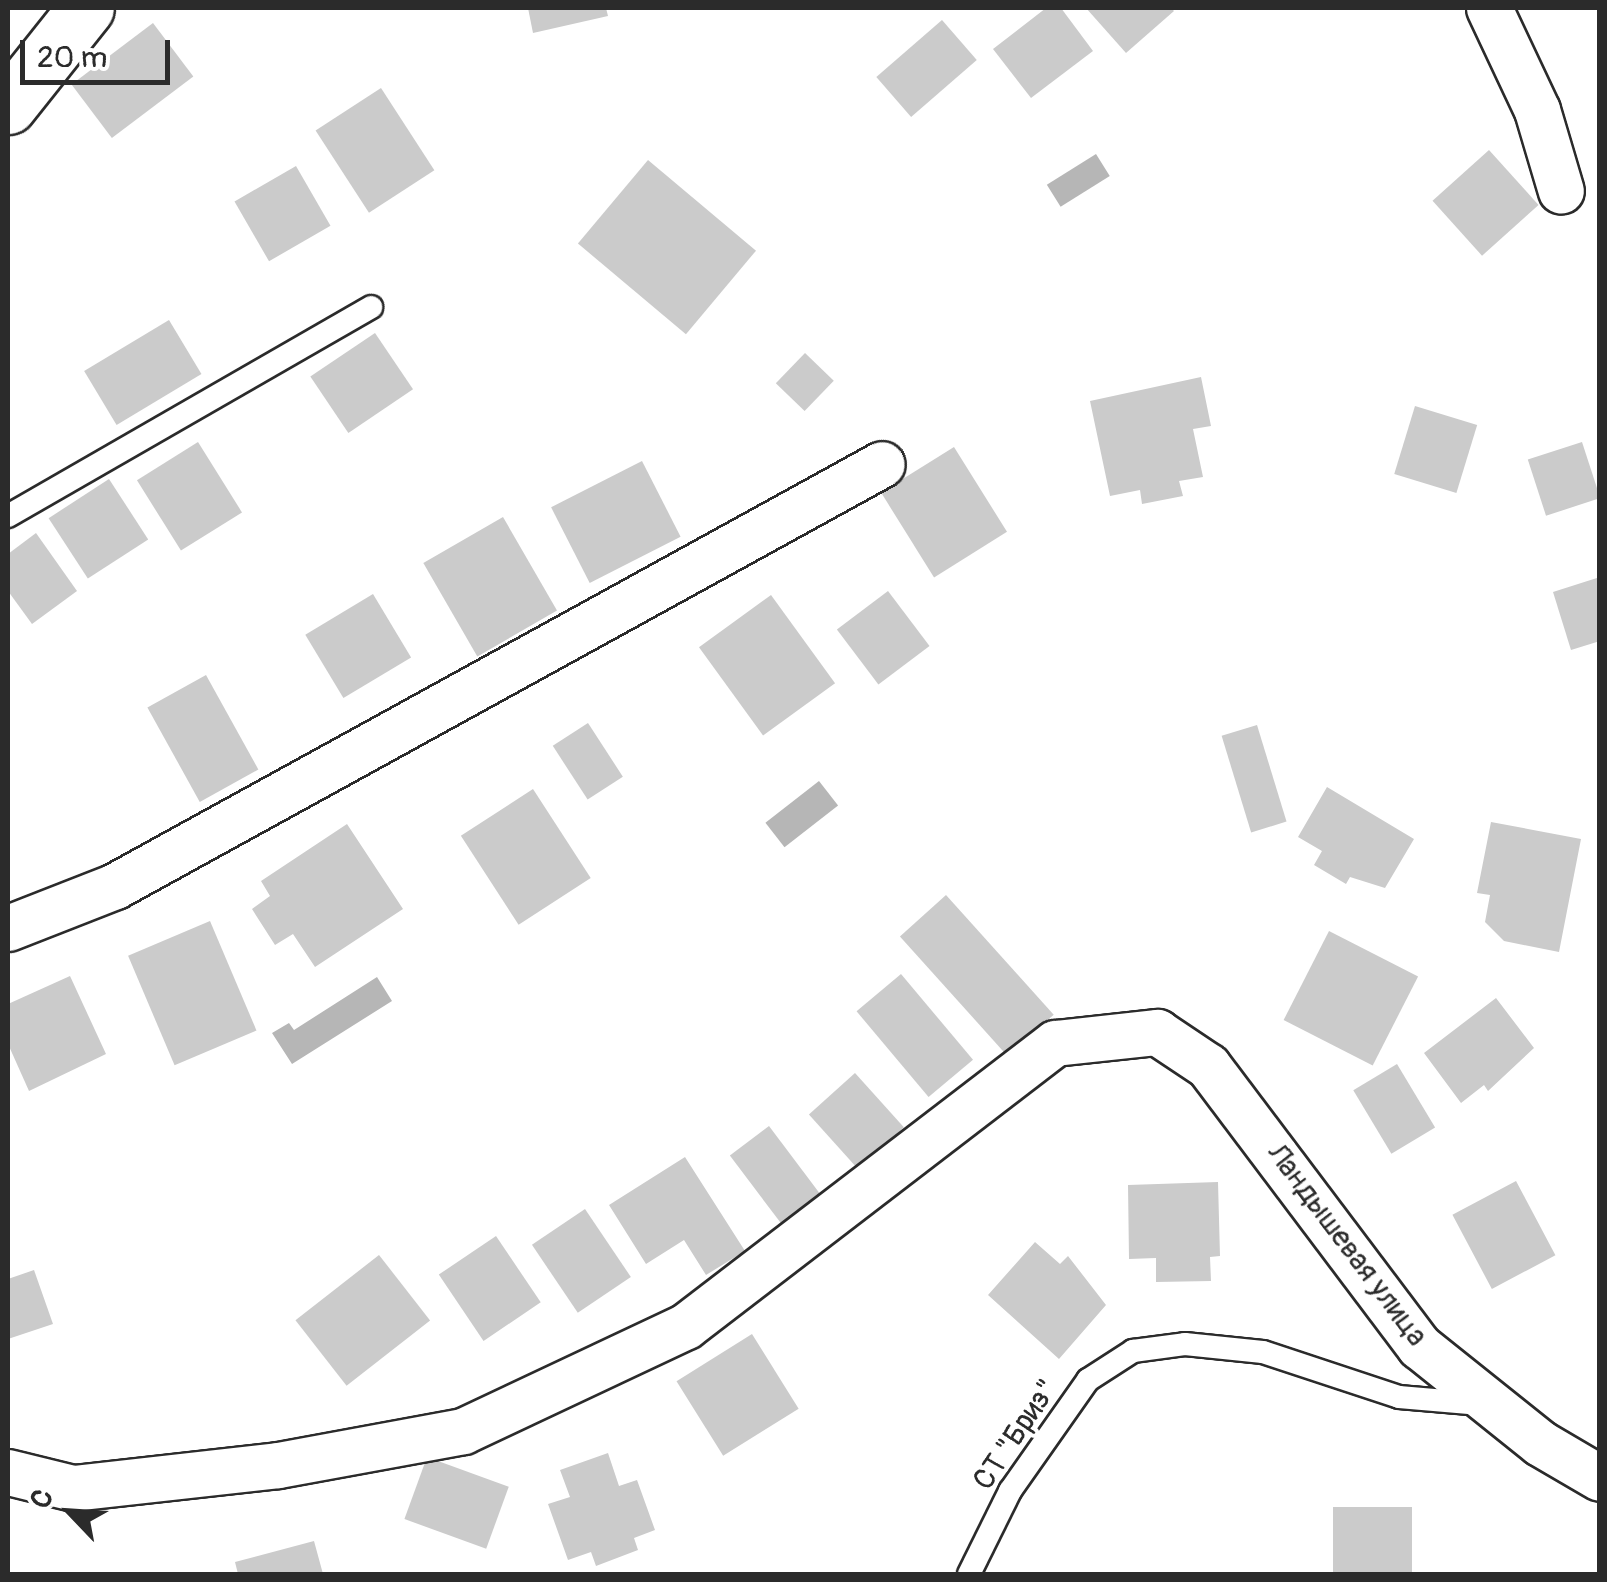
<!DOCTYPE html>
<html>
<head>
<meta charset="utf-8">
<style>
	body { margin:0 }
	#map { position:relative; width:1607px; height:1582px; overflow:hidden; background:#fff; font-family:Pangolin,sans-serif }
	div>[style] { position:absolute }
	[style*='--x'] { left:calc(var(--x)*1px); top:calc(var(--y)*1px); width:calc(var(--w)*1px); rotate:calc(var(--a)*1deg) }
	.water>* { inset:0; background:#b6b6b6; transform-origin:0 0 }
	.building>* { inset:0; background:#cbcbcb; transform-origin:0 0 }
	.roads { filter:drop-shadow(2px 0 #2b2b2b) drop-shadow(-2px 0 #2b2b2b) drop-shadow(0 2px #2b2b2b) drop-shadow(0 -2px #2b2b2b) }
	.lane>* { height:22px; margin:-11px; padding:0 11px; transform-origin:11px; border-radius:11px; background:#fff }
	.street>* { height:45px; margin:-22.5px; padding:0 22.5px; transform-origin:22.5px; border-radius:22.5px; background:#fff }
	.secondary>* { height:55px; margin:-27.5px; padding:0 27.5px; transform-origin:27.5px; border-radius:27.5px; background:#fff }
	span { translate:-50% -50%; white-space:nowrap; text-align:center; line-height:1.15; -webkit-text-stroke:8px #fff; paint-order:stroke }
	.street-label { font-size:30px; color:#2b2b2b }
	.frame { position:absolute; inset:0; border:10px solid #2b2b2b; pointer-events:none }
	.north { position:absolute; left:20px; top:1462px; width:100px; height:100px; -webkit-text-stroke:8px #fff; paint-order:stroke; rotate:295deg; font-size:28px; font-weight:700; line-height:40px; text-align:center; color:#2b2b2b }
	.north::after { content:''; display:block; margin:auto; width:35px; height:45px; background:#2b2b2b; clip-path:polygon(50% 0,100% 100%,50% 72%,0 100%) }
	.scale { position:absolute; left:20px; top:40px; width:150px; height:45px; box-sizing:border-box; border:5px solid #2b2b2b; border-top:0; padding-left:12px; font-size:30px; line-height:35px; white-space:nowrap; color:#2b2b2b; -webkit-text-stroke:8px #fff; paint-order:stroke }
</style>
</head>
<body>
<div id="map">
	<div class="water">
		<div style="left:1096px;top:154px;width:26px;height:58px;rotate:58deg"></div>
		<div style="left:819px;top:781px;width:31px;height:68px;rotate:52deg"></div>
		<div style="clip-path:polygon(377px 977px,392px 1001px,292px 1064px,272px 1033px,289px 1023px,294px 1030px)"></div>
	</div>
	<div class="building">
		<div style="clip-path:polygon(528px 8px,606px 8px,608px 16px,533px 33px)"></div>
		<div style="clip-path:polygon(1046px 8px,1061px 8px,1093px 51px,1031px 98px,993px 49px)"></div>
		<div style="clip-path:polygon(1086px 8px,1171px 8px,1174px 11px,1126px 53px)"></div>
		<div style="left:942px;top:20px;width:53px;height:87px;rotate:49deg"></div>
		<div style="left:153px;top:23px;width:67px;height:102px;rotate:53deg"></div>
		<div style="left:381px;top:88px;width:98px;height:78px;rotate:57deg"></div>
		<div style="left:1489px;top:150px;width:74px;height:76px;rotate:48deg"></div>
		<div style="left:648px;top:160px;width:141px;height:109px;rotate:40deg"></div>
		<div style="left:296px;top:166px;width:69px;height:71px;rotate:60deg"></div>
		<div style="left:169px;top:320px;width:63px;height:99px;rotate:59deg"></div>
		<div style="left:375px;top:333px;width:68px;height:78px;rotate:56deg"></div>
		<div style="left:805px;top:353px;width:40px;height:42px;rotate:44deg"></div>
		<div style="clip-path:polygon(1201px 377px,1211px 426px,1193px 429px,1203px 477px,1179px 481px,1183px 496px,1142px 504px,1140px 490px,1110px 496px,1090px 401px)"></div>
		<div style="left:1415px;top:406px;width:65px;height:71px;rotate:17deg"></div>
		<div style="left:198px;top:442px;width:83px;height:72px;rotate:58deg"></div>
		<div style="left:1582px;top:442px;width:59px;height:57px;rotate:72deg"></div>
		<div style="left:954px;top:447px;width:100px;height:86px;rotate:58deg"></div>
		<div style="left:642px;top:461px;width:85px;height:102px;rotate:63deg"></div>
		<div style="left:109px;top:479px;width:72px;height:72px;rotate:57deg"></div>
		<div style="left:503px;top:517px;width:108px;height:92px;rotate:60deg"></div>
		<div style="clip-path:polygon(36px 533px,77px 591px,32px 624px,8px 591px,8px 554px)"></div>
		<div style="clip-path:polygon(1600px 577px,1600px 641px,1571px 650px,1553px 592px)"></div>
		<div style="left:888px;top:591px;width:69px;height:64px;rotate:53deg"></div>
		<div style="left:373px;top:594px;width:74px;height:79px;rotate:59deg"></div>
		<div style="left:771px;top:595px;width:109px;height:89px;rotate:54deg"></div>
		<div style="left:206px;top:675px;width:108px;height:67px;rotate:61deg"></div>
		<div style="left:588px;top:723px;width:64px;height:42px;rotate:57deg"></div>
		<div style="left:1257px;top:725px;width:101px;height:37px;rotate:73deg"></div>
		<div style="clip-path:polygon(1327px 787px,1414px 839px,1385px 888px,1350px 877px,1346px 884px,1314px 865px,1322px 851px,1298px 837px)"></div>
		<div style="left:533px;top:789px;width:106px;height:86px;rotate:57deg"></div>
		<div style="clip-path:polygon(1491px 822px,1581px 839px,1559px 952px,1504px 941px,1485px 922px,1490px 895px,1477px 893px)"></div>
		<div style="clip-path:polygon(347px 824px,403px 909px,315px 967px,293px 934px,275px 945px,252px 909px,270px 896px,261px 881px)"></div>
		<div style="left:946px;top:895px;width:161px;height:62px;rotate:48deg"></div>
		<div style="left:210px;top:921px;width:119px;height:89px;rotate:67deg"></div>
		<div style="left:1329px;top:931px;width:100px;height:100px;rotate:27deg"></div>
		<div style="left:901px;top:974px;width:112px;height:58px;rotate:50deg"></div>
		<div style="clip-path:polygon(70px 976px,106px 1054px,29px 1091px,8px 1044px,8px 1004px)"></div>
		<div style="clip-path:polygon(1496px 998px,1534px 1048px,1488px 1091px,1484px 1085px,1461px 1103px,1424px 1053px)"></div>
		<div style="left:1397px;top:1064px;width:74px;height:51px;rotate:59deg"></div>
		<div style="left:855px;top:1073px;width:73px;height:62px;rotate:48deg"></div>
		<div style="left:769px;top:1126px;width:85px;height:49px;rotate:53deg"></div>
		<div style="clip-path:polygon(685px 1157px,745px 1251px,706px 1275px,684px 1240px,646px 1264px,609px 1205px)"></div>
		<div style="left:1516px;top:1181px;width:84px;height:72px;rotate:62deg"></div>
		<div style="clip-path:polygon(1218px 1182px,1220px 1256px,1210px 1257px,1211px 1281px,1156px 1282px,1156px 1258px,1129px 1259px,1128px 1185px)"></div>
		<div style="left:585px;top:1209px;width:82px;height:64px;rotate:56deg"></div>
		<div style="left:496px;top:1236px;width:80px;height:69px;rotate:56deg"></div>
		<div style="clip-path:polygon(1035px 1242px,1060px 1264px,1068px 1256px,1106px 1305px,1059px 1359px,988px 1295px)"></div>
		<div style="left:379px;top:1255px;width:83px;height:106px;rotate:52deg"></div>
		<div style="clip-path:polygon(34px 1270px,53px 1324px,8px 1339px,8px 1279px)"></div>
		<div style="left:752px;top:1334px;width:88px;height:89px;rotate:58deg"></div>
		<div style="clip-path:polygon(608px 1453px,619px 1486px,637px 1480px,655px 1530px,634px 1538px,638px 1550px,596px 1566px,591px 1552px,568px 1560px,548px 1504px,570px 1497px,560px 1470px)"></div>
		<div style="left:427px;top:1457px;width:87px;height:66px;rotate:20deg"></div>
		<div style="left:1333px;top:1507px;width:79px;height:67px"></div>
		<div style="clip-path:polygon(314px 1541px,323px 1574px,238px 1574px,235px 1562px)"></div>
	</div>
	<div class="roads">
		<div class="lane">
			<div style="--x:8;--y:516;--w:419;--a:-29.9"></div>
			<div style="--x:969;--y:1574;--w:93;--a:-63.7"></div>
			<div style="--x:1010;--y:1491;--w:136;--a:-54.9"></div>
			<div style="--x:1088;--y:1380;--w:54;--a:-32.8"></div>
			<div style="--x:1133;--y:1351;--w:52;--a:-7.7"></div>
			<div style="--x:1185;--y:1344;--w:78;--a:5.9"></div>
			<div style="--x:1263;--y:1352;--w:143;--a:18.3"></div>
			<div style="--x:1399;--y:1397;--w:82;--a:4.9"></div>
		</div>
		<div class="street">
			<div style="--x:1489;--y:8;--w:113;--a:64.8"></div>
			<div style="--x:1537;--y:110;--w:84;--a:73.5"></div>
			<div style="--x:8;--y:928;--w:115;--a:-21.4"></div>
			<div style="--x:115;--y:886;--w:875;--a:-28.82"></div>
			<div style="--x:8;--y:1472;--w:67;--a:13.8"></div>
			<div style="--x:73;--y:1488;--w:206;--a:-6.4"></div>
			<div style="--x:278;--y:1465;--w:188;--a:-10.4"></div>
			<div style="--x:463;--y:1431;--w:246;--a:-25.2"></div>
			<div style="--x:686;--y:1326;--w:465;--a:-37.5"></div>
			<div style="--x:1055;--y:1043;--w:103;--a:-6.2"></div>
			<div style="--x:1157;--y:1032;--w:61;--a:33.7"></div>
			<div style="--x:1208;--y:1066;--w:351;--a:53"></div>
			<div style="--x:1419;--y:1346;--w:155;--a:38.7"></div>
			<div style="--x:1540;--y:1443;--w:69;--a:30.3"></div>
		</div>
		<div class="secondary">
			<div style="--x:8;--y:106;--w:125;--a:-51.5"></div>
		</div>
	</div>
	<div class="street-label">
		<span style="left:1347px;top:1245px;rotate:53deg">Ландышевая улица</span>
		<span style="left:1016px;top:1435px;rotate:-56deg">СТ "Бриз"</span>
	</div>
	<div class="frame"></div>
	<div class="north">С</div>
	<div class="scale">20 m</div>
</div>
</body>
</html>
